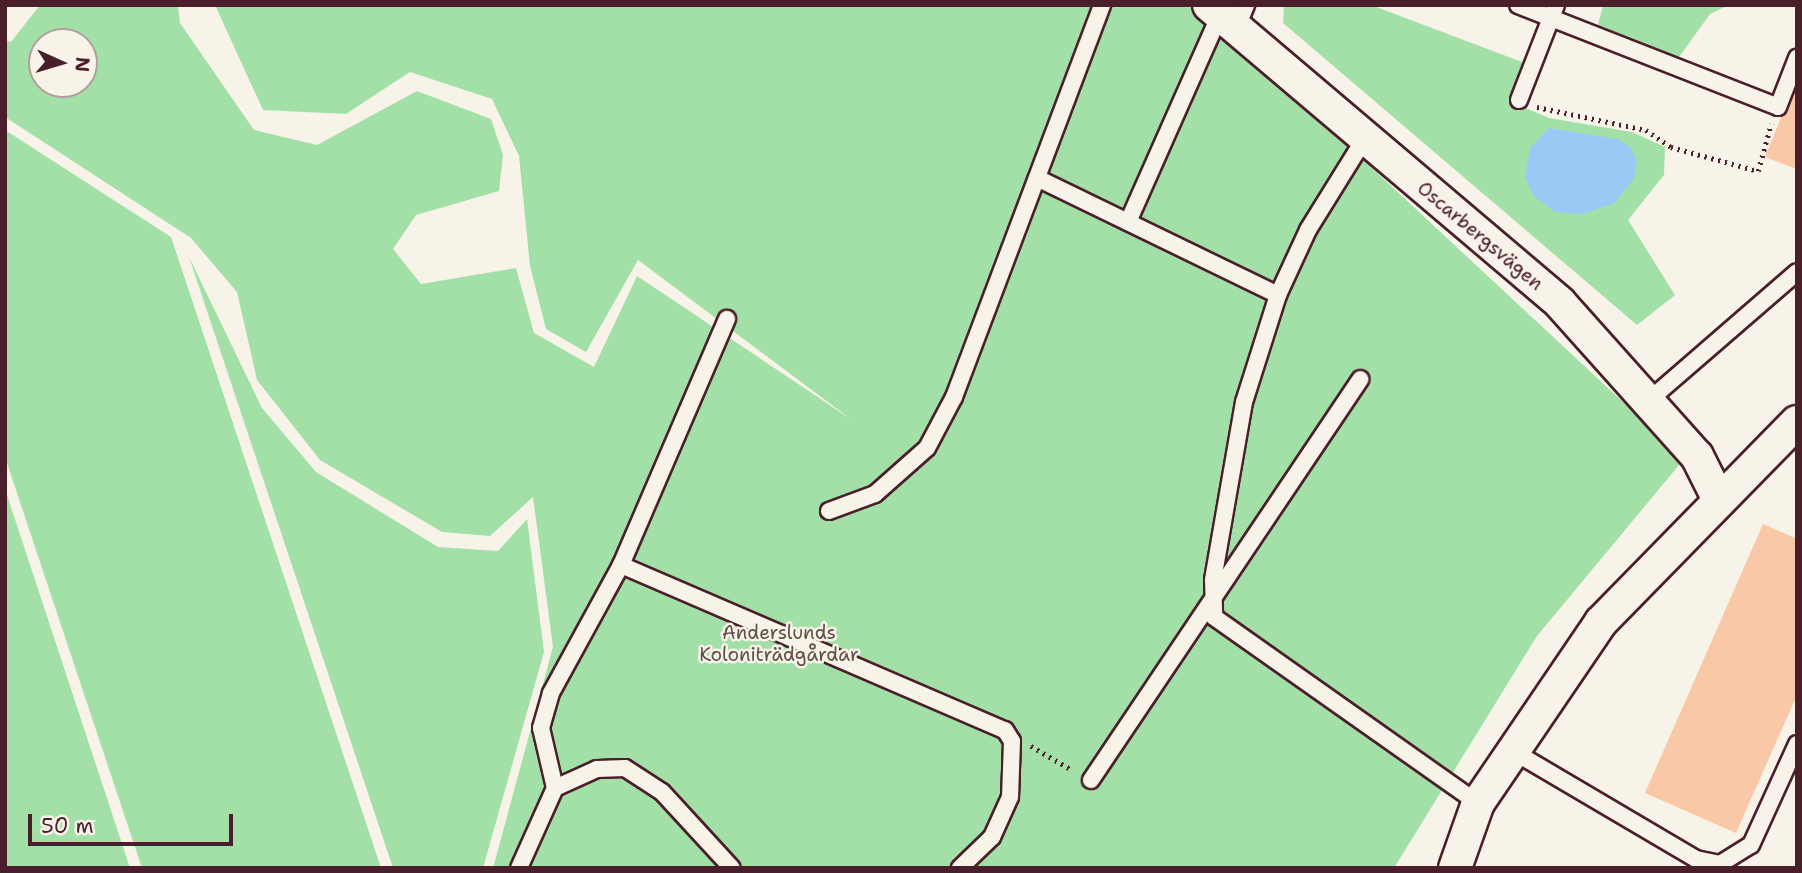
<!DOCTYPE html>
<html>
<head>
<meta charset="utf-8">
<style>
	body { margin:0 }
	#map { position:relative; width:1802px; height:873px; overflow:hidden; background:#f7f3e8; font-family:"Shantell Sans",sans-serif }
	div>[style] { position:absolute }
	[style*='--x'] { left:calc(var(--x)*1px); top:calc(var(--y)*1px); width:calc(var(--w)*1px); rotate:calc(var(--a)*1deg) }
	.green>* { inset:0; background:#a3e0a7 }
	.water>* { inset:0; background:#99c9f5 }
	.building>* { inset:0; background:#f8c8a7 }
	.path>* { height:4.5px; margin-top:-2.25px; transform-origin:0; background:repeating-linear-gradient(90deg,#4a1f2b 0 2px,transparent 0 7px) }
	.roads { filter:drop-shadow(2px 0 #4a1f2b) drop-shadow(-2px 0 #4a1f2b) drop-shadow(0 2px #4a1f2b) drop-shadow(0 -2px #4a1f2b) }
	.lane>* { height:16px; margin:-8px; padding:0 8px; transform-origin:8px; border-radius:8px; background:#f7f3e8 }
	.street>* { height:32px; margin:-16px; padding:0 16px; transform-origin:16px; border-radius:16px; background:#f7f3e8 }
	span { translate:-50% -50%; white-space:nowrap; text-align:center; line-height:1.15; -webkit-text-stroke:5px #f7f3e8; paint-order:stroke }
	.street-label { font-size:19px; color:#4a1f2b }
	.park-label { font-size:19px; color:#604f4a }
	.frame { position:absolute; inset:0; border:7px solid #4a1f2b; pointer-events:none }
	.north { position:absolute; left:28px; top:28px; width:70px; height:70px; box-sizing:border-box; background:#f7f3e8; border:2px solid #b29e9c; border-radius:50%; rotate:94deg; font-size:19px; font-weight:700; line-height:28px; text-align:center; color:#4a1f2b }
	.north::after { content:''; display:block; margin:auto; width:24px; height:32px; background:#4a1f2b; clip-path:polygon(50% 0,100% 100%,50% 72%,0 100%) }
	.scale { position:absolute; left:28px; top:814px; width:205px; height:32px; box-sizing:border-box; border:4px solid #4a1f2b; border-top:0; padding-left:9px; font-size:21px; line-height:24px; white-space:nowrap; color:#4a1f2b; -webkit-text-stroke:5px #f7f3e8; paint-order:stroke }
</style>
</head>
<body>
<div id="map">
	<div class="green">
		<div style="clip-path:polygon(evenodd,40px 5px,178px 5px,180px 23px,254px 130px,317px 145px,417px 91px,491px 119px,503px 155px,499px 191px,416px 215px,393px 249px,421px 284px,516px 268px,534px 333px,594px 367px,637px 276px,852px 420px,638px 260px,586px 352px,546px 329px,530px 266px,519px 156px,492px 99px,410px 72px,346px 114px,263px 110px,215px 5px,1197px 5px,1684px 459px,1537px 636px,1394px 868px,493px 868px,553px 647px,533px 497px,490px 536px,442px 532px,320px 460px,257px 380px,237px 292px,191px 238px,5px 117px,5px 40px,11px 42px,40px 5px,42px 42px,84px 42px,84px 84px,42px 84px,42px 42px)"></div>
		<div style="clip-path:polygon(1284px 5px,1371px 5px,1527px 64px,1512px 102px,1549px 118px,1632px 132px,1665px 147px,1664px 175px,1628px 220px,1675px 295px,1637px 325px,1283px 23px)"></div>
		<div style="clip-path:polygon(1603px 5px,1729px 5px,1710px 14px,1679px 57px,1598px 25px)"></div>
		<div style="clip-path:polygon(5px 130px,171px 237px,381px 868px,142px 868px,5px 457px)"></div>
		<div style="clip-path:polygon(189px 257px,262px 408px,316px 472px,438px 547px,498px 551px,527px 519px,544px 652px,483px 868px,393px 868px)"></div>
		<div style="clip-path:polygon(5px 489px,130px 868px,5px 868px)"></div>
	</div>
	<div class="water">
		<div style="clip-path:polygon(1549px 128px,1617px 139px,1630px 147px,1637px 160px,1634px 178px,1615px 203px,1582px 214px,1555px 212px,1534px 196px,1525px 178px,1530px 148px)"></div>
	</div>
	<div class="building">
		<div style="clip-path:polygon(1797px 78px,1797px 169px,1765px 157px)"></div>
		<div style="clip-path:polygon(1763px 524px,1797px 539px,1797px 695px,1736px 833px,1645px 793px)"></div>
	</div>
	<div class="path">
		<div style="--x:1537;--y:107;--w:111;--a:11.9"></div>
		<div style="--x:1646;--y:130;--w:30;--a:34"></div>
		<div style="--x:1671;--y:147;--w:90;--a:15.4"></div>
		<div style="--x:1758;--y:171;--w:49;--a:-74.5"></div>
		<div style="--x:1031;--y:746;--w:48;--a:30.3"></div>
	</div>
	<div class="roads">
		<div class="lane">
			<div style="--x:1518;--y:5;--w:279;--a:21.4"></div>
			<div style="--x:1778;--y:107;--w:53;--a:-68.8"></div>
			<div style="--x:1236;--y:29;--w:26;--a:-67"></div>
			<div style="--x:1519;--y:100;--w:102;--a:-68.7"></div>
			<div style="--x:1365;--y:138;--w:108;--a:121.8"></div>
			<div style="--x:1308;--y:230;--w:72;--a:114.8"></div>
			<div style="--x:1278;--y:295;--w:112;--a:107.6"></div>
			<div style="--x:1244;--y:402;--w:181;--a:99.9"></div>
			<div style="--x:1213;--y:580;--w:37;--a:88"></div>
			<div style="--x:1214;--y:617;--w:323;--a:35.2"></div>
			<div style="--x:1037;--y:178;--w:268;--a:25.9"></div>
			<div style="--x:1128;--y:222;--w:227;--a:-66.1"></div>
			<div style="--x:1647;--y:402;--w:198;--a:-40.9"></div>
			<div style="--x:829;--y:511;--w:49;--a:-20.3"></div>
			<div style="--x:875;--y:494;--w:69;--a:-41.5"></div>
			<div style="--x:927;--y:448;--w:58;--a:-62.1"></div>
			<div style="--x:954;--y:397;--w:419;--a:-69.3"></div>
			<div style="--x:621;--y:565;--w:418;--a:23.3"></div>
			<div style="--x:1005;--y:730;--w:13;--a:58"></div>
			<div style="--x:1012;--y:741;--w:56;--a:92"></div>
			<div style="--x:1010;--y:797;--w:44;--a:114.2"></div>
			<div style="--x:992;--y:837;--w:45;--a:135.9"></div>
			<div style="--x:1511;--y:750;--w:215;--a:30.5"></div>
			<div style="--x:1696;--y:859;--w:25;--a:12"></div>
			<div style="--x:1720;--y:864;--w:36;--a:-32"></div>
			<div style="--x:1751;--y:845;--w:111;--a:-65.5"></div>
			<div style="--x:1091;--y:780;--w:483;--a:-56.1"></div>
			<div style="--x:555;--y:788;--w:46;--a:-24.3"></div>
			<div style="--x:597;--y:769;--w:28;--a:-2"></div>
			<div style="--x:625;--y:768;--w:44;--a:33"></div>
			<div style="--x:662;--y:792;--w:103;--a:47.4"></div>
			<div style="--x:519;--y:868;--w:88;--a:-65.8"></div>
			<div style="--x:555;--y:788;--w:62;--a:-103.1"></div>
			<div style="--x:541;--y:728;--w:36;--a:-74"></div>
			<div style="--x:551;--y:693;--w:146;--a:-61.3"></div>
			<div style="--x:621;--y:565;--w:268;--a:-66.7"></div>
		</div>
		<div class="street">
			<div style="--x:1209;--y:5;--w:460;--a:40.3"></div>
			<div style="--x:1560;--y:303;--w:205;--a:48.2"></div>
			<div style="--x:1697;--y:456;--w:47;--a:63.4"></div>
			<div style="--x:1455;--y:868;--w:69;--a:-70.5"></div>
			<div style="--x:1478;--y:803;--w:219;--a:-55.8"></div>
			<div style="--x:1601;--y:622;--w:280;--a:-45.6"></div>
		</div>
	</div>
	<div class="street-label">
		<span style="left:1480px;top:236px;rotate:40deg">Oscarbergsvägen</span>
	</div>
	<div class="park-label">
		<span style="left:779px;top:644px">Anderslunds<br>Koloniträdgårdar</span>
	</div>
	<div class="frame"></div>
	<div class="north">N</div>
	<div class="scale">50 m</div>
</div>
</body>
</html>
